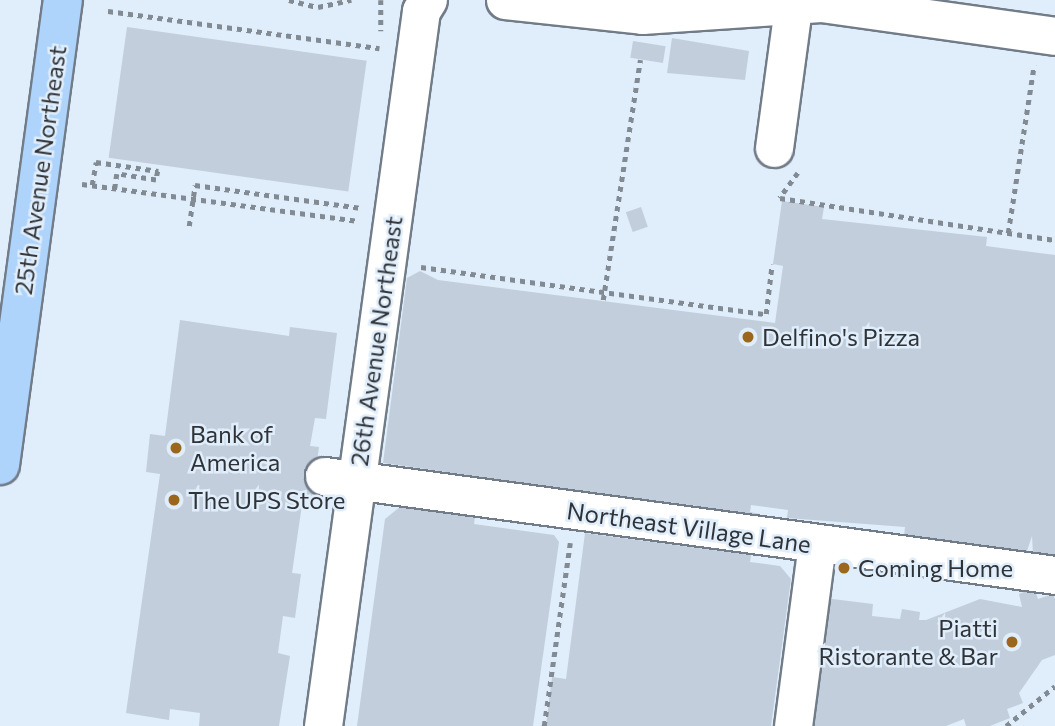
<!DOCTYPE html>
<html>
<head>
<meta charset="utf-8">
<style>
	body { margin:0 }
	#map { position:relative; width:1055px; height:726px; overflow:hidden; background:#e0edfa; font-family:Commissioner,sans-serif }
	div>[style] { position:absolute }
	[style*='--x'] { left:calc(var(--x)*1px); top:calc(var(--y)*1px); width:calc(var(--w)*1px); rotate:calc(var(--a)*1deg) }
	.building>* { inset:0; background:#c2cedb; transform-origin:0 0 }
	.path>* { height:4.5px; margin-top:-2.25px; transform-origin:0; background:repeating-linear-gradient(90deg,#828a93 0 5px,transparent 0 10px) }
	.roads { filter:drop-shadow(2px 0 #717c88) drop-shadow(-2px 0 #717c88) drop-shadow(0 2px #717c88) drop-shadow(0 -2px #717c88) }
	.minor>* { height:37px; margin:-18.5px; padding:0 18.5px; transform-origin:18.5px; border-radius:18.5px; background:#fff }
	.major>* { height:38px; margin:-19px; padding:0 19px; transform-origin:19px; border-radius:19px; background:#aed4fc }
	.dots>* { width:19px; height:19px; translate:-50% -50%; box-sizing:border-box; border:4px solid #e0edfa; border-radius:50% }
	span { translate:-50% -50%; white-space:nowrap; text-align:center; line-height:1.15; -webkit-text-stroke:5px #e0edfa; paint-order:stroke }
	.street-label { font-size:24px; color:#2f3338 }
	.poi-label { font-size:24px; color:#2f3338 }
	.left { translate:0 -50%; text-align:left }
	.right { translate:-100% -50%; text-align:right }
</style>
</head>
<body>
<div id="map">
	<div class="building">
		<div style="left:127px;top:27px;width:242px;height:132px;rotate:8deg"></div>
		<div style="clip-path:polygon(672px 38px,749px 51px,745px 80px,667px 73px)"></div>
		<div style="left:633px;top:41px;width:33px;height:17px;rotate:9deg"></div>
		<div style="clip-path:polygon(782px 201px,824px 207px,822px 219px,987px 237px,986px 246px,1055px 255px,1055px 557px,1033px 554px,1032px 536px,1025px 557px,903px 546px,905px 527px,787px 518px,788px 510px,751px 505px,750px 512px,760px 514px,755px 554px,691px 545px,697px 506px,612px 495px,607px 530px,549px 523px,553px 488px,565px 489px,383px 463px,407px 278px,420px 271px,438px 280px,775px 323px,783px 266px,773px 264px)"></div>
		<div style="left:641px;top:207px;width:21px;height:16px;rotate:71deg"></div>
		<div style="clip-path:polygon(180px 320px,289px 336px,290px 327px,337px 333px,326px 419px,315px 418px,310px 446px,319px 447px,312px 499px,303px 498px,292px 573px,301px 574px,295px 618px,283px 616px,278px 653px,290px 656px,279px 726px,199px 726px,200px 713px,170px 709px,169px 720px,126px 713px,160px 474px,146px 472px,150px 434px,165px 436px)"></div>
		<div style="clip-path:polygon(401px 506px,475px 517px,474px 524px,554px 535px,559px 542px,533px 726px,357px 726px,385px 519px)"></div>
		<div style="clip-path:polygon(585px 533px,751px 555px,750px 562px,780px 566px,791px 579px,771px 726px,546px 726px,552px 677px,566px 679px)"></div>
		<div style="clip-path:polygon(1034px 588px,1038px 599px,1053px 594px,1055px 599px,1055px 655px,1042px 660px,1019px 693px,1023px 703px,1007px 709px,1010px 718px,990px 726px,966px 726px,964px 719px,946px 726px,804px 726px,816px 597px,873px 604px,872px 616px,900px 619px,902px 609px,920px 612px,919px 620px,926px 620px,980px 599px,1022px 607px,1019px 594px)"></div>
	</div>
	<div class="path">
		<div style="--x:289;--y:0;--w:30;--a:14"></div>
		<div style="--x:318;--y:7;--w:34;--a:-12"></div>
		<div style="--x:381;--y:0;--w:31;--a:90"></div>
		<div style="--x:108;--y:11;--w:274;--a:7.8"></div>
		<div style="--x:798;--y:173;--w:31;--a:126"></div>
		<div style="--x:780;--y:198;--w:278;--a:8.7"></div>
		<div style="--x:82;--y:184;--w:279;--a:7.6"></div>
		<div style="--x:92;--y:185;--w:23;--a:-80"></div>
		<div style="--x:96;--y:162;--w:63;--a:8.3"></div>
		<div style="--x:158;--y:171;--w:9;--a:103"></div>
		<div style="--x:156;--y:180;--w:39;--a:-171"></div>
		<div style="--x:117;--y:174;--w:14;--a:98"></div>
		<div style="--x:189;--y:226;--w:41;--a:-81.7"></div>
		<div style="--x:195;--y:185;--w:168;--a:7.9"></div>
		<div style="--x:1008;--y:233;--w:170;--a:-81.2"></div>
		<div style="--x:421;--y:267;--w:348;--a:7.8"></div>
		<div style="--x:766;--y:314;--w:50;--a:-83.2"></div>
		<div style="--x:603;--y:300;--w:243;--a:-81.2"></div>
		<div style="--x:544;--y:726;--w:185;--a:-81.9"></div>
		<div style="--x:1006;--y:726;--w:63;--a:-39.2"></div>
	</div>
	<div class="roads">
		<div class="minor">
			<div style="--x:505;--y:0;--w:138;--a:6.2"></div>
			<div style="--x:642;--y:15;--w:179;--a:-3.8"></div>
			<div style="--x:821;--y:3;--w:236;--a:8"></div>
			<div style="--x:774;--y:148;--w:141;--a:-82.3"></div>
			<div style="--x:324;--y:476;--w:738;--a:7.71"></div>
			<div style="--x:323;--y:726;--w:722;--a:-82.2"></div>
			<div style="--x:421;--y:11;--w:13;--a:-58"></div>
			<div style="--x:793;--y:726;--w:184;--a:-82.5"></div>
		</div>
		<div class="major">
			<div style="--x:0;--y:465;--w:469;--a:-82.3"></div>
		</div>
	</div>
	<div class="dots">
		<div style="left:748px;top:337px;background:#9b671d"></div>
		<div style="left:176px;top:448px;background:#9b671d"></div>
		<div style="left:174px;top:500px;background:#9b671d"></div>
		<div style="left:844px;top:568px;background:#9b671d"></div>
		<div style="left:1012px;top:642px;background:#9b671d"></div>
	</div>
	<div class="street-label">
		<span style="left:40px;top:170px;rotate:-82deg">25th Avenue Northeast</span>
		<span style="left:376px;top:341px;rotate:-82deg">26th Avenue Northeast</span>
		<span style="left:689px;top:527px;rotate:8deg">Northeast Village Lane</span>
	</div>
	<div class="poi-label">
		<span class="left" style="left:762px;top:337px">Delfino's Pizza</span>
		<span class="left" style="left:190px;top:448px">Bank of<br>America</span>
		<span class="left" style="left:188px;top:500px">The UPS Store</span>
		<span class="left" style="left:858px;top:568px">Coming Home</span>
		<span class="right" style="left:998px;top:642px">Piatti<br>Ristorante &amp; Bar</span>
	</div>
</div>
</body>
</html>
